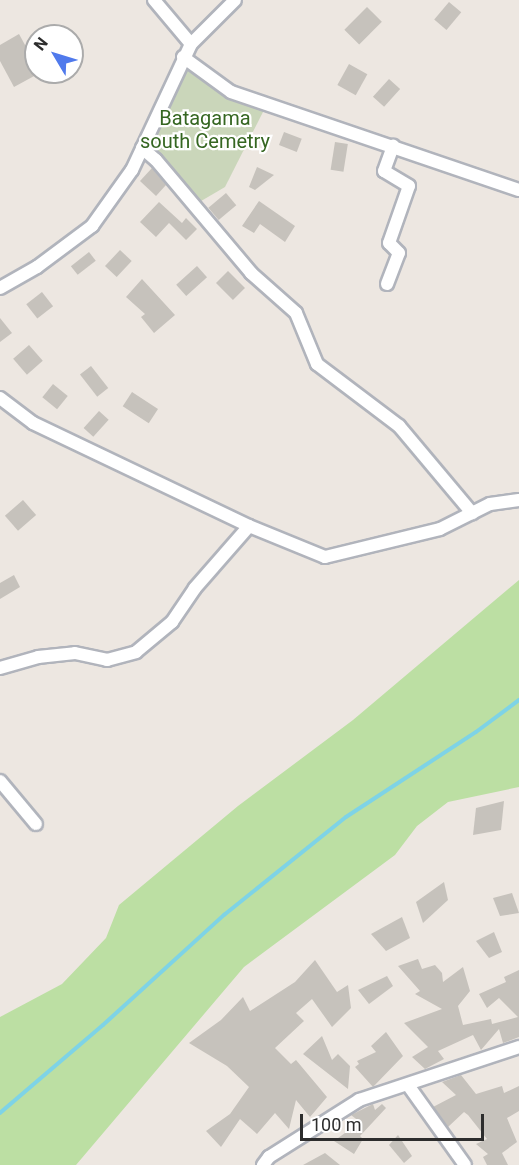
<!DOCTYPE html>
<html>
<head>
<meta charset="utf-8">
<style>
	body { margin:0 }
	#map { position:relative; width:519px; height:1165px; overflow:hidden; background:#ede7e1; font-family:Roboto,sans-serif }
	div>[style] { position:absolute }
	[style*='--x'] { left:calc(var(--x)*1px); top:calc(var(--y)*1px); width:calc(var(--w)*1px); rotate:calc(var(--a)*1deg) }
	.green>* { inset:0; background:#bcdfa3 }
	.cemetery>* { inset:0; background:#cad6ba }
	.stream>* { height:4px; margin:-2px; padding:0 2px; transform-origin:2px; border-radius:2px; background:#7ed3e6 }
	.building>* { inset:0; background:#c6c2bc; transform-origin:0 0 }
	.roads { filter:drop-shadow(2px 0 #b1b4bc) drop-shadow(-2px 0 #b1b4bc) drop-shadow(0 2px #b1b4bc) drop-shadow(0 -2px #b1b4bc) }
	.minor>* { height:12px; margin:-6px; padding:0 6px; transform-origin:6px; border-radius:6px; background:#fff }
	span { translate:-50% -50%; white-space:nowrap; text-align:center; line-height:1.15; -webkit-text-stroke:4.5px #fff; paint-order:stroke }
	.park-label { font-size:20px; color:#356621 }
	.north { position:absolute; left:24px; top:24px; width:60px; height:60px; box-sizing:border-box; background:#fff; border:2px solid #ababab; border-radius:50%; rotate:308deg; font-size:16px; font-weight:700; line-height:24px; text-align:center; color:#2d2d2d }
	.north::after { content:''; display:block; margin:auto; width:21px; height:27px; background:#507aec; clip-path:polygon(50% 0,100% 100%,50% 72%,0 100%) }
	.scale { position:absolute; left:300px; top:1114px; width:184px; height:27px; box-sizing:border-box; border:3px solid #2d2d2d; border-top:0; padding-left:8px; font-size:18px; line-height:21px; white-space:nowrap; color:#2d2d2d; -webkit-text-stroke:4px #fff; paint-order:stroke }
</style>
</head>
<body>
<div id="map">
	<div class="green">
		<div style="clip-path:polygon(519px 580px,519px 787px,448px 802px,417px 826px,395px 855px,244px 967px,76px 1165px,0 1165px,0 1017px,62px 984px,106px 938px,119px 905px,238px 806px,353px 720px)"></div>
	</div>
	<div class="cemetery">
		<div style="clip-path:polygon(190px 63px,264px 110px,225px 187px,196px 204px,146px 152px)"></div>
	</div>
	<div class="stream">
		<div style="--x:0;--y:1113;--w:135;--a:-40.5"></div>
		<div style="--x:103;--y:1025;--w:164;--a:-42.3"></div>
		<div style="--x:224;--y:915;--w:156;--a:-38.8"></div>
		<div style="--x:346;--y:817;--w:155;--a:-33.2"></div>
		<div style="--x:476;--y:732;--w:54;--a:-36.7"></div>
	</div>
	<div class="building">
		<div style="left:449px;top:2px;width:16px;height:23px;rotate:40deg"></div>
		<div style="left:367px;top:7px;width:21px;height:32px;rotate:45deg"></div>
		<div style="clip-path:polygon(19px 34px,36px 65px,36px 75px,14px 87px,0 61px,0 45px)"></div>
		<div style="left:349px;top:64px;width:21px;height:24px;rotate:29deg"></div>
		<div style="left:389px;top:79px;width:15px;height:24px;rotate:42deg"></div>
		<div style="left:284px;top:132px;width:19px;height:14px;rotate:21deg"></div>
		<div style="left:335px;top:142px;width:13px;height:28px;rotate:9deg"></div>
		<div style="clip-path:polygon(257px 167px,274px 175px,255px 190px,249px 187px)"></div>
		<div style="clip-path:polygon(152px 168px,166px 185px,156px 196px,140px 181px)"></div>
		<div style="left:226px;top:193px;width:16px;height:23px;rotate:50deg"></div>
		<div style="clip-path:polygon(259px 201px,295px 226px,285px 242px,260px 224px,254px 233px,242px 226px)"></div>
		<div style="clip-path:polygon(159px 202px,182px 223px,186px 218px,197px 229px,186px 240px,169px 223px,156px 237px,140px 222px)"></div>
		<div style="left:120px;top:250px;width:16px;height:22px;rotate:43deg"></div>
		<div style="left:89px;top:252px;width:11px;height:23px;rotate:52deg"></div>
		<div style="left:197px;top:266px;width:15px;height:28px;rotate:48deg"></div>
		<div style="left:228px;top:271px;width:24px;height:17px;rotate:45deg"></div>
		<div style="clip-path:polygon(142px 279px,175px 315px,154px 333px,141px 317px,145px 314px,126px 297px)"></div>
		<div style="left:42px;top:292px;width:18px;height:20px;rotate:52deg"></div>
		<div style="clip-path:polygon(0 318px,12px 333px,0 342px)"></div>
		<div style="left:29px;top:345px;width:21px;height:21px;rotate:49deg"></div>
		<div style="left:91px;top:366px;width:28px;height:14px;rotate:52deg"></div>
		<div style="left:53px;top:384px;width:19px;height:17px;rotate:39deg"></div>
		<div style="left:132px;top:392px;width:31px;height:17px;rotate:33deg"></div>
		<div style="left:99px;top:411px;width:13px;height:23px;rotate:42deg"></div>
		<div style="left:23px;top:500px;width:20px;height:24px;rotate:49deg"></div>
		<div style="clip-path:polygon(14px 575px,20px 587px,0 599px,0 583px)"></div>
		<div style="clip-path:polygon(504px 801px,501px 830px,473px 835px,476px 808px)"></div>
		<div style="clip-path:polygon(444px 882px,448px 900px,423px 923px,416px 902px)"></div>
		<div style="clip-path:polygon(512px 893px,519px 913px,500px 916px,493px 898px)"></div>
		<div style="clip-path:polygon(402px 917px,410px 938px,386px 951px,371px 934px)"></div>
		<div style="clip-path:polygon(494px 932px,502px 952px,489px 958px,476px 941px)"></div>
		<div style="clip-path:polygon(418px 959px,422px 969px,435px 965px,442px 973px,443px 982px,463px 967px,470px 991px,458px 1006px,463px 1025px,491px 1019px,492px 1024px,518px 1017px,499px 998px,487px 1008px,479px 994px,506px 982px,504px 977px,519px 970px,519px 1037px,503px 1043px,499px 1029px,481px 1050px,473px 1035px,438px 1051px,444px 1059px,425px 1069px,412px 1057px,428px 1047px,404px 1023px,442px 1009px,415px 994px,420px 991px,398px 966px)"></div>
		<div style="clip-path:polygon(315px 960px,337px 992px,348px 985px,351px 1008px,332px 1027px,312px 999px,296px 1013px,304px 1021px,275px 1048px,291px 1064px,296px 1060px,327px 1097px,310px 1117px,296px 1100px,289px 1129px,275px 1113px,257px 1134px,240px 1119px,221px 1147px,206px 1131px,230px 1114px,249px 1087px,227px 1066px,189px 1043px,221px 1020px,243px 997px,250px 1011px,295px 982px)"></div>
		<div style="clip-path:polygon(387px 976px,393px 986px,369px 1004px,358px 990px)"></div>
		<div style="clip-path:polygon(386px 1032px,403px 1056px,373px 1087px,355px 1067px,359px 1064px,357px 1061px,376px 1052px,371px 1046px)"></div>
		<div style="clip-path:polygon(322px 1036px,332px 1060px,338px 1054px,350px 1066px,348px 1089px,303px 1054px)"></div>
		<div style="clip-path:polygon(461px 1075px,476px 1094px,502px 1086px,504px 1093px,519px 1086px,519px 1111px,507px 1118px,517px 1142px,502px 1153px,508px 1165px,487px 1165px,483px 1157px,488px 1154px,476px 1144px,487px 1139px,468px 1115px,464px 1112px,448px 1127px,433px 1107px,456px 1095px,442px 1082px)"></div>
		<div style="clip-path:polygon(373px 1104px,375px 1110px,382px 1104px,386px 1108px,360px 1136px,363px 1139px,354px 1154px,334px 1141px,360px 1122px,351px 1115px)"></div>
		<div style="clip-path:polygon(398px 1135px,412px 1156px,404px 1163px,389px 1145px)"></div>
		<div style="clip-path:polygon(325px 1153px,340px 1165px,303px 1165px)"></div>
	</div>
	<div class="roads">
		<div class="minor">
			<div style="--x:154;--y:0;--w:57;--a:49.9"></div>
			<div style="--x:183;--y:57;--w:59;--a:36.1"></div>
			<div style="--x:231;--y:92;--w:304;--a:18.8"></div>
			<div style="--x:142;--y:148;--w:18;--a:41"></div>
			<div style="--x:156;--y:160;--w:148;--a:49.9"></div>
			<div style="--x:251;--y:273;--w:60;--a:41.6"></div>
			<div style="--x:296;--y:313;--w:55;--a:67.6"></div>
			<div style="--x:317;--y:364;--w:103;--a:37.1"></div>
			<div style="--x:399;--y:426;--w:114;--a:50"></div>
			<div style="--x:387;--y:284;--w:33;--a:-69"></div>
			<div style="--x:399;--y:253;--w:14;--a:-135"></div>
			<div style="--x:389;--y:243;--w:60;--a:-70.7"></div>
			<div style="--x:409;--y:186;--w:29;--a:-149"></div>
			<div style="--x:384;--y:171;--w:27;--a:-70"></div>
			<div style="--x:0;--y:288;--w:43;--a:-29.6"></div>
			<div style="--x:37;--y:267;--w:69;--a:-36.7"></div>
			<div style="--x:92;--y:226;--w:69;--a:-54.5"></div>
			<div style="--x:132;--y:170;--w:139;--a:-64.9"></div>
			<div style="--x:191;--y:44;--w:62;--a:-45"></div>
			<div style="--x:0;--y:398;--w:41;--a:37.1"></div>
			<div style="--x:33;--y:423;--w:239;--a:25.5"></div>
			<div style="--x:249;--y:526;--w:82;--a:22.2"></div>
			<div style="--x:325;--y:557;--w:118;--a:-13.7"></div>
			<div style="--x:440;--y:529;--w:56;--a:-26.6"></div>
			<div style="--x:490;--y:504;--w:29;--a:-8"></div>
			<div style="--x:0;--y:668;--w:40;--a:-16"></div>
			<div style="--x:38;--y:657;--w:37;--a:-6"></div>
			<div style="--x:75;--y:653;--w:33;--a:12"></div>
			<div style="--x:107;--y:660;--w:30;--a:-15"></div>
			<div style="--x:136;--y:652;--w:47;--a:-39.8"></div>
			<div style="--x:172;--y:622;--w:41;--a:-55.9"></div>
			<div style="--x:195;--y:588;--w:82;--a:-48.9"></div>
			<div style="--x:0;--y:781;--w:56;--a:50.1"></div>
			<div style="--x:408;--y:1085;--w:98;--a:54.5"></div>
			<div style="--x:263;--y:1165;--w:10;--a:-53"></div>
			<div style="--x:269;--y:1157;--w:107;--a:-32.3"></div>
			<div style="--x:359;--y:1100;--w:169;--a:-18.3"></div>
		</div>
	</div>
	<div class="park-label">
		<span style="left:205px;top:130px">Batagama<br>south Cemetry</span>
	</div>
	<div class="north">N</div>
	<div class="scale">100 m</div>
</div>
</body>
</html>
